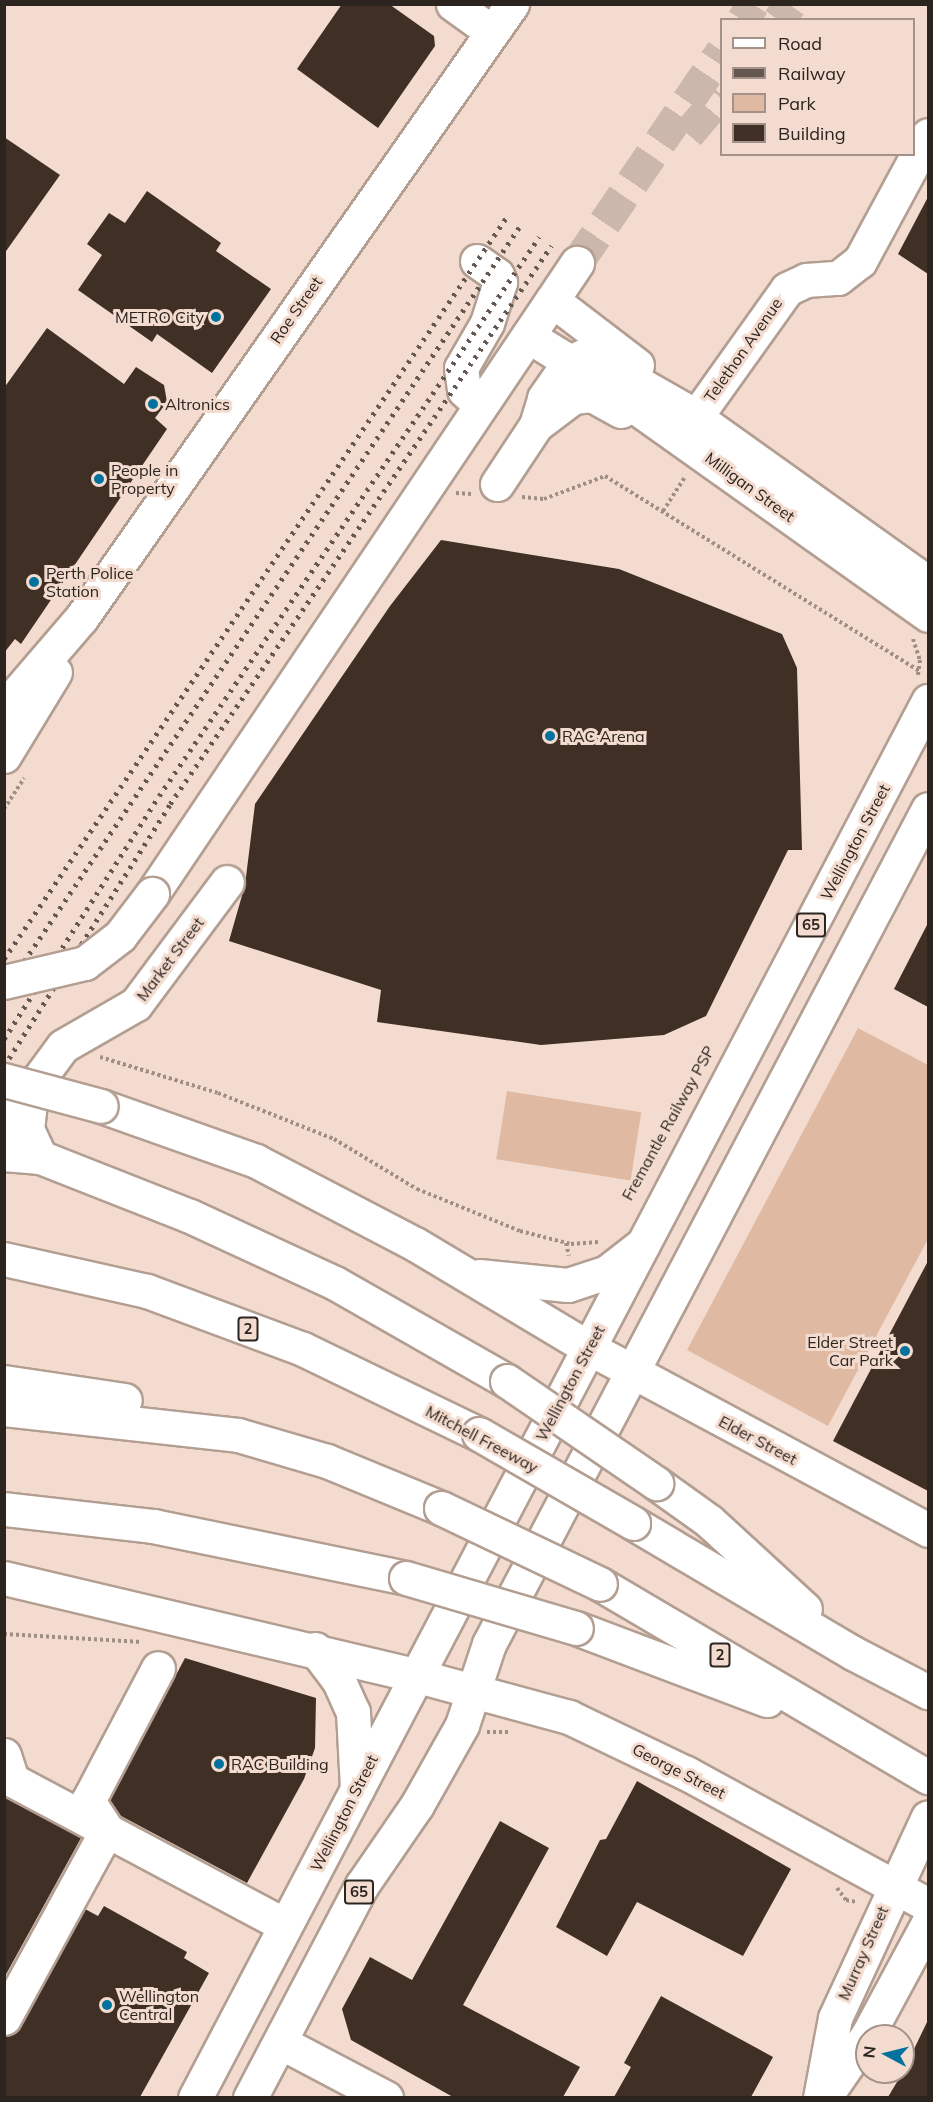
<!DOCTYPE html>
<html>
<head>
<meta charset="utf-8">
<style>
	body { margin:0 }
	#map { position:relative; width:933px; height:2102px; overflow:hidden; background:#f3dccf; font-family:Mulish,sans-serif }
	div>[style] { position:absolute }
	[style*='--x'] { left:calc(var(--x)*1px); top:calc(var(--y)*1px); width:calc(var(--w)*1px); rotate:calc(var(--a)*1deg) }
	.green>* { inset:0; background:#e0b9a2; transform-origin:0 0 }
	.building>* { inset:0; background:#402f24 }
	.minor-tunnel>* { height:33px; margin-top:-16.5px; transform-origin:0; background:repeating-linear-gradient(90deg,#cbb7ac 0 33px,transparent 0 49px) }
	.path>* { height:4px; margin-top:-2px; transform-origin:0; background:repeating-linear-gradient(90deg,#9e8e84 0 3px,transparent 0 6px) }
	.roads { filter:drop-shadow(2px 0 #b39e92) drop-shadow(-2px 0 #b39e92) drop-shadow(0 2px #b39e92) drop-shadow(0 -2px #b39e92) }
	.minor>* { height:33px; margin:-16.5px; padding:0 16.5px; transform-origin:16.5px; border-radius:16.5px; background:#fff }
	.major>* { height:33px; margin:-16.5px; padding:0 16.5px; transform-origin:16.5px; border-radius:16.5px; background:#fff }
	.highway>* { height:33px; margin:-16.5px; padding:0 16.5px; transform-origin:16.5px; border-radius:16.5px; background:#fff }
	.rail>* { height:4.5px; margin-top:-2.25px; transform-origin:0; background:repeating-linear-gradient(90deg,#645851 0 3px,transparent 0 9px) }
	.bridges { filter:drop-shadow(2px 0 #b39e92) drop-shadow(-2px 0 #b39e92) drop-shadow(0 2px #b39e92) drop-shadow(0 -2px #b39e92) }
	.minor-bridge>* { height:33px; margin:-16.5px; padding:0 16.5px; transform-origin:16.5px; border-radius:16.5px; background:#fff }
	.highway-bridge>* { height:33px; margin:-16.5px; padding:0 16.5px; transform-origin:16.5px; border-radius:16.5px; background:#fff }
	.dots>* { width:16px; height:16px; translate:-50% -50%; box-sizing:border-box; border:3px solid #f3dccf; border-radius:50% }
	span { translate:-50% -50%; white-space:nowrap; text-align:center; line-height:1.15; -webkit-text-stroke:6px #f3dccf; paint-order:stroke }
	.shield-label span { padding:2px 4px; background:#f3dccf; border:2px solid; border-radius:4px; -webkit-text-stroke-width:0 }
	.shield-label { font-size:15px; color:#2c241f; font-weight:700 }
	.street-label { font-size:16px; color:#2c241f }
	.poi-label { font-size:16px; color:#2c241f }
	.right { translate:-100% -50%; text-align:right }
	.left { translate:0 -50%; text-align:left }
	.frame { position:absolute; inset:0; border:6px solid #2c241f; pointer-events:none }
	.legend { position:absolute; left:720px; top:18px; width:195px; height:138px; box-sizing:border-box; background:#f3dccf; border:2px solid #a39289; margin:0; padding:8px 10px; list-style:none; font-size:18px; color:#2c241f }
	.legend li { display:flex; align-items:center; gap:12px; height:30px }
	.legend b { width:30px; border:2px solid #a39289 }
	.north { position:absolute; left:855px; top:2024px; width:60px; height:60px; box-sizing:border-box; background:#f3dccf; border:2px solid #a39289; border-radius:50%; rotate:277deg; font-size:16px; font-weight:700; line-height:24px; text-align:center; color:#2c241f }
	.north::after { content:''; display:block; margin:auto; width:21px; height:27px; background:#00729d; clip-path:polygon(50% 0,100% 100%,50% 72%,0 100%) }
</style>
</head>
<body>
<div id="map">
	<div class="green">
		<div style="clip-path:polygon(858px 1028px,928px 1065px,928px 1239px,828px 1426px,687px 1350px)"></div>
		<div style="left:507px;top:1091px;width:136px;height:69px;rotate:9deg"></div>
	</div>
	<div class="building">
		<div style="clip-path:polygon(342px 4px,389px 4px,434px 36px,435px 46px,378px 128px,297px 69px)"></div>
		<div style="clip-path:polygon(4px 137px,60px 175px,4px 254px)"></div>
		<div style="clip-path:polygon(147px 191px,221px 243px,216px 251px,271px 289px,212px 373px,157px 334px,152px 342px,78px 290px,102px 255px,87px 244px,109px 213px,125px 223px)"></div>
		<div style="clip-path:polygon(928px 197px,928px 274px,898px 254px)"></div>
		<div style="clip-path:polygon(47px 328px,124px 384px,136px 367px,164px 385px,167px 402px,155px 418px,167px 429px,21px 644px,15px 639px,4px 653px,4px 388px)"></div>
		<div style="clip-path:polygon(441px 540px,619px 569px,782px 634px,797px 668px,802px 850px,788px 850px,706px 1016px,664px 1035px,541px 1045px,377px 1022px,381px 990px,229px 941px,245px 885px,255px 804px,390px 606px)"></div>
		<div style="clip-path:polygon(928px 923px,928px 1007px,894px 989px)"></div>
		<div style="clip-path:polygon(928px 1261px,928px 1491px,833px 1441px)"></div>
		<div style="clip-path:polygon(185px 1658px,316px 1698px,315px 1748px,304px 1779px,247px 1883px,121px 1816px,110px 1800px)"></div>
		<div style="clip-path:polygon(637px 1781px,791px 1869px,743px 1956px,637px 1902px,607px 1956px,556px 1927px,600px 1840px,606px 1839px)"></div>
		<div style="clip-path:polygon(4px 1797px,81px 1838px,4px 1978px)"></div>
		<div style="clip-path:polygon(500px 1821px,549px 1848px,463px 2005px,580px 2067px,563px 2097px,453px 2097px,351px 2040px,342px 2009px,370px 1957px,412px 1980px)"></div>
		<div style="clip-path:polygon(104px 1906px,187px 1952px,184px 1958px,209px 1973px,140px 2097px,4px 2097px,4px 2037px,20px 2027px,85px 1909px,98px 1916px)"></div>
		<div style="clip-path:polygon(661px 1996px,773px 2057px,751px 2097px,614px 2097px,631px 2067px,624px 2063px)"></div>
		<div style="clip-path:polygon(928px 2020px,928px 2097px,888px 2097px,903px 2072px)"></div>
	</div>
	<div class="minor-tunnel">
		<div style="--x:743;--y:20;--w:19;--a:-58"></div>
		<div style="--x:779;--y:20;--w:19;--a:-55"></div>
		<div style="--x:688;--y:134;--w:52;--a:-49.6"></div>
		<div style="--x:577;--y:263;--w:257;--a:-55.6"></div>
	</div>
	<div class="path">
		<div style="--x:456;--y:493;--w:16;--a:4"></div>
		<div style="--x:522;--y:497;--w:22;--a:5"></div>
		<div style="--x:544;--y:499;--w:65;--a:-20.7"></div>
		<div style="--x:605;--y:476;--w:370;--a:31.8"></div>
		<div style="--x:663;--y:511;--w:40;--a:-57.1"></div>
		<div style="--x:913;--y:639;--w:22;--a:72"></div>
		<div style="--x:920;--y:660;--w:15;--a:98"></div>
		<div style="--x:4;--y:809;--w:37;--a:-57"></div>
		<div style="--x:100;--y:1057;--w:123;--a:17"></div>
		<div style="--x:218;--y:1093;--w:125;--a:21.6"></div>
		<div style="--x:334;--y:1139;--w:97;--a:31.1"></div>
		<div style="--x:417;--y:1189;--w:111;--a:22.2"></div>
		<div style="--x:520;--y:1231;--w:53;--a:14.3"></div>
		<div style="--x:571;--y:1244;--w:27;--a:-4"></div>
		<div style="--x:566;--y:1243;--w:13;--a:77"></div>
		<div style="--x:4;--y:1634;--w:138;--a:3.3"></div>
		<div style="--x:487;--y:1732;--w:23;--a:0"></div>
		<div style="--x:837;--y:1888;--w:15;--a:53"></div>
		<div style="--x:846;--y:1900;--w:10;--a:11"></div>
	</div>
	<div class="roads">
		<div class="minor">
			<div style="--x:453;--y:4;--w:48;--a:35.7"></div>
			<div style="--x:477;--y:261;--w:24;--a:35"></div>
			<div style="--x:497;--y:275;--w:8;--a:67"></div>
			<div style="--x:500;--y:282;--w:43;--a:107.6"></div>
			<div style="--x:487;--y:323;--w:52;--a:120"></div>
			<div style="--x:461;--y:368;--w:22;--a:82"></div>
			<div style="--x:464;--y:390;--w:22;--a:43"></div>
			<div style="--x:552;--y:300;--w:107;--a:37.4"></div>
			<div style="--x:528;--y:336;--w:67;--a:31.6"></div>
			<div style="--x:585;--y:371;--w:421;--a:35.4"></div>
			<div style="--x:536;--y:425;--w:28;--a:-73"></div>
			<div style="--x:544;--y:398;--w:44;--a:-55.2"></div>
			<div style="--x:569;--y:362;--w:15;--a:-23"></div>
			<div style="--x:583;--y:356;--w:13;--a:13"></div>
			<div style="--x:596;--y:359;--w:105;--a:29.7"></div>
			<div style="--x:687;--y:411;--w:296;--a:35.5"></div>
			<div style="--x:693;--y:440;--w:22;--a:-85"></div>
			<div style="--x:695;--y:418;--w:158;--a:-54.5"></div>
			<div style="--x:787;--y:289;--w:21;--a:-25"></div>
			<div style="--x:806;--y:280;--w:32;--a:-4"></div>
			<div style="--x:838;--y:278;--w:28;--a:-38"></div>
			<div style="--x:860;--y:261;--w:143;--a:-61.6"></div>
			<div style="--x:497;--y:484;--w:71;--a:-56.5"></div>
			<div style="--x:536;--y:425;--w:46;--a:-37.1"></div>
			<div style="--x:573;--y:397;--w:19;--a:-6"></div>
			<div style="--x:592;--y:395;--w:33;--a:29"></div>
			<div style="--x:152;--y:894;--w:761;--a:-56.04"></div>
			<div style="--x:4;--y:1126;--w:99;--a:-53.6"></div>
			<div style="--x:63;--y:1046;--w:84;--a:-29.9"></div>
			<div style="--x:136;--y:1004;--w:152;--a:-53.3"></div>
			<div style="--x:589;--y:1348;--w:385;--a:28.2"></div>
			<div style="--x:414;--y:1675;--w:161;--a:15.2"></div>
			<div style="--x:569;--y:1717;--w:130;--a:25.6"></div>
			<div style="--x:686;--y:1773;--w:276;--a:28.6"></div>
			<div style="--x:4;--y:1755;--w:26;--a:72"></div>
			<div style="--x:12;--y:1780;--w:309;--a:28"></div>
			<div style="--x:4;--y:2018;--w:214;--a:-61.3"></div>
			<div style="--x:107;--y:1830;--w:35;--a:-123"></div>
			<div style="--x:88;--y:1801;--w:150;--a:-62.2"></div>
			<div style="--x:280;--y:2042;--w:120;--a:27.8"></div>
		</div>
		<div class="major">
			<div style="--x:4;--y:708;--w:120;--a:-49.4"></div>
			<div style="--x:82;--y:617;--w:749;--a:-54.95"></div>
			<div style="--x:4;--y:756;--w:98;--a:-58.7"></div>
			<div style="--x:195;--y:2098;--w:1578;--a:-62.31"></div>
			<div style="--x:250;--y:2098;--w:241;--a:-62.3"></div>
			<div style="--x:362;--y:1885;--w:97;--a:-55.5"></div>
			<div style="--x:417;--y:1805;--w:92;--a:-60.6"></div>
			<div style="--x:462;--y:1725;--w:85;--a:-71.6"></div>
			<div style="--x:489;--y:1644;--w:943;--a:-62.27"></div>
			<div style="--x:820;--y:2098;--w:81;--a:-79.4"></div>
			<div style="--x:835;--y:2018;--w:221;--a:-65.2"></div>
		</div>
		<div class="highway">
			<div style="--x:32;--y:1086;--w:43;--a:96.6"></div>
			<div style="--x:27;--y:1129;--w:31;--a:65"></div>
			<div style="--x:101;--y:1106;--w:164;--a:19.5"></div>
			<div style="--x:256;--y:1161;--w:179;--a:27.6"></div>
			<div style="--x:415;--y:1244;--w:203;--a:30.9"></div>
			<div style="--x:4;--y:1154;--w:36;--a:5"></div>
			<div style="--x:40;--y:1157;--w:161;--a:21.5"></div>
			<div style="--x:190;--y:1216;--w:160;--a:24.8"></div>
			<div style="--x:335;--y:1283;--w:198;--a:29.7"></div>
			<div style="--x:4;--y:1259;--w:147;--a:12.6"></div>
			<div style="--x:147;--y:1291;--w:166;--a:20.4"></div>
			<div style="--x:303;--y:1349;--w:195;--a:25.8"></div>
			<div style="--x:479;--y:1276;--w:89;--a:5.8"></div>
			<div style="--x:568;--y:1285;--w:41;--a:-18.4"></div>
			<div style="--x:607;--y:1272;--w:46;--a:-37.9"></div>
			<div style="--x:4;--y:1382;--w:122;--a:8.5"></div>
			<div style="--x:4;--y:1409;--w:235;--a:6.3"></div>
			<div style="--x:238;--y:1435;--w:93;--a:16.3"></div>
			<div style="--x:327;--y:1461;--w:123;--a:22.4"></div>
			<div style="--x:656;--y:1483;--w:65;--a:35.6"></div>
			<div style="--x:709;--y:1521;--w:130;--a:42.5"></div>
			<div style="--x:4;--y:1509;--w:150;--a:6.5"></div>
			<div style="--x:153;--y:1526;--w:258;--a:11.6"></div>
			<div style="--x:633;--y:1523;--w:256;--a:30.6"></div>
			<div style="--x:853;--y:1653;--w:85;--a:27.5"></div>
			<div style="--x:4;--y:1578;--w:421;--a:13.3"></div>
			<div style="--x:600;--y:1584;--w:381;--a:30.5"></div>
			<div style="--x:576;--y:1628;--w:204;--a:20.7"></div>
			<div style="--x:315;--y:1649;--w:40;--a:53"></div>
			<div style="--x:339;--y:1681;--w:34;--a:66"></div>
			<div style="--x:353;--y:1712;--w:77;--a:87"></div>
			<div style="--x:867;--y:2036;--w:128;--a:-61.6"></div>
			<div style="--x:824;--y:2098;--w:75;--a:-55.3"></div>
		</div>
	</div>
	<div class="rail">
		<div style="--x:4;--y:959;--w:899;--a:-55.89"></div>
		<div style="--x:4;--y:991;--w:926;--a:-56"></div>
		<div style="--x:4;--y:1039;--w:288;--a:-57.5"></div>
		<div style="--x:159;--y:796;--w:676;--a:-55.79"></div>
		<div style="--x:4;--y:1066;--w:310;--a:-57.6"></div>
		<div style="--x:170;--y:804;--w:676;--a:-55.67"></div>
	</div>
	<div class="bridges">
		<div class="minor-bridge">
			<div style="--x:4;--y:982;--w:83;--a:-13.2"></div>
			<div style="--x:85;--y:963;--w:44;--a:-37.6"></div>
			<div style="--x:120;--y:936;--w:53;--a:-52.7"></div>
		</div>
		<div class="highway-bridge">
			<div style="--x:4;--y:1080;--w:100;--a:15"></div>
			<div style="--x:507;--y:1381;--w:181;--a:34.4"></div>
			<div style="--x:479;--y:1434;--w:178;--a:30"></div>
			<div style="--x:441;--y:1508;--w:176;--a:25.5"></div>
			<div style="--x:406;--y:1578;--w:177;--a:16.4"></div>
		</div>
	</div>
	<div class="dots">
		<div style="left:216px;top:317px;background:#00729d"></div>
		<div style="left:153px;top:404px;background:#00729d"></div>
		<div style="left:99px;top:479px;background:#00729d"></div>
		<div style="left:34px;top:582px;background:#00729d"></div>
		<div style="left:550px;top:736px;background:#00729d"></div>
		<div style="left:905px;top:1351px;background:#00729d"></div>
		<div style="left:219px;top:1764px;background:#00729d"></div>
		<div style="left:107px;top:2005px;background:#00729d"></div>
	</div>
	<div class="shield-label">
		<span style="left:811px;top:925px">65</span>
		<span style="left:248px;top:1329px">2</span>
		<span style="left:720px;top:1655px">2</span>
		<span style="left:359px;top:1892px">65</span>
	</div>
	<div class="street-label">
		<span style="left:296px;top:310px;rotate:-55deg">Roe Street</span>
		<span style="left:743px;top:350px;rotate:-55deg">Telethon Avenue</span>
		<span style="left:750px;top:487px;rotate:36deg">Milligan Street</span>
		<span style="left:855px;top:842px;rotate:-62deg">Wellington Street</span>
		<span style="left:170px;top:959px;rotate:-53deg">Market Street</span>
		<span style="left:668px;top:1123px;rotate:-61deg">Fremantle Railway PSP</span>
		<span style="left:570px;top:1383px;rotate:-62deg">Wellington Street</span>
		<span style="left:482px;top:1439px;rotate:28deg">Mitchell Freeway</span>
		<span style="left:758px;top:1440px;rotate:28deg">Elder Street</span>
		<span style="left:679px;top:1771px;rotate:27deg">George Street</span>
		<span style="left:344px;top:1813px;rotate:-63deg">Wellington Street</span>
		<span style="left:863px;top:1953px;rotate:-66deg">Murray Street</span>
	</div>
	<div class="poi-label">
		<span class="right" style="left:204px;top:317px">METRO City</span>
		<span class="left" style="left:165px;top:404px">Altronics</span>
		<span class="left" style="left:111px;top:479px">People in<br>Property</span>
		<span class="left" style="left:46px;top:582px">Perth Police<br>Station</span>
		<span class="left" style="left:562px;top:736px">RAC Arena</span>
		<span class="right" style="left:893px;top:1351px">Elder Street<br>Car Park</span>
		<span class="left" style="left:231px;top:1764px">RAC Building</span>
		<span class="left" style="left:119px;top:2005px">Wellington<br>Central</span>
	</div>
	<div class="frame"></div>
	<ul class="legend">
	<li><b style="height:8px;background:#fff"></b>Road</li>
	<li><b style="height:8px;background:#645851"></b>Railway</li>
	<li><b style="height:16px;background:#e0b9a2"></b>Park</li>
	<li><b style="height:16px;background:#402f24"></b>Building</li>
	</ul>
	<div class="north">N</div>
</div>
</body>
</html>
